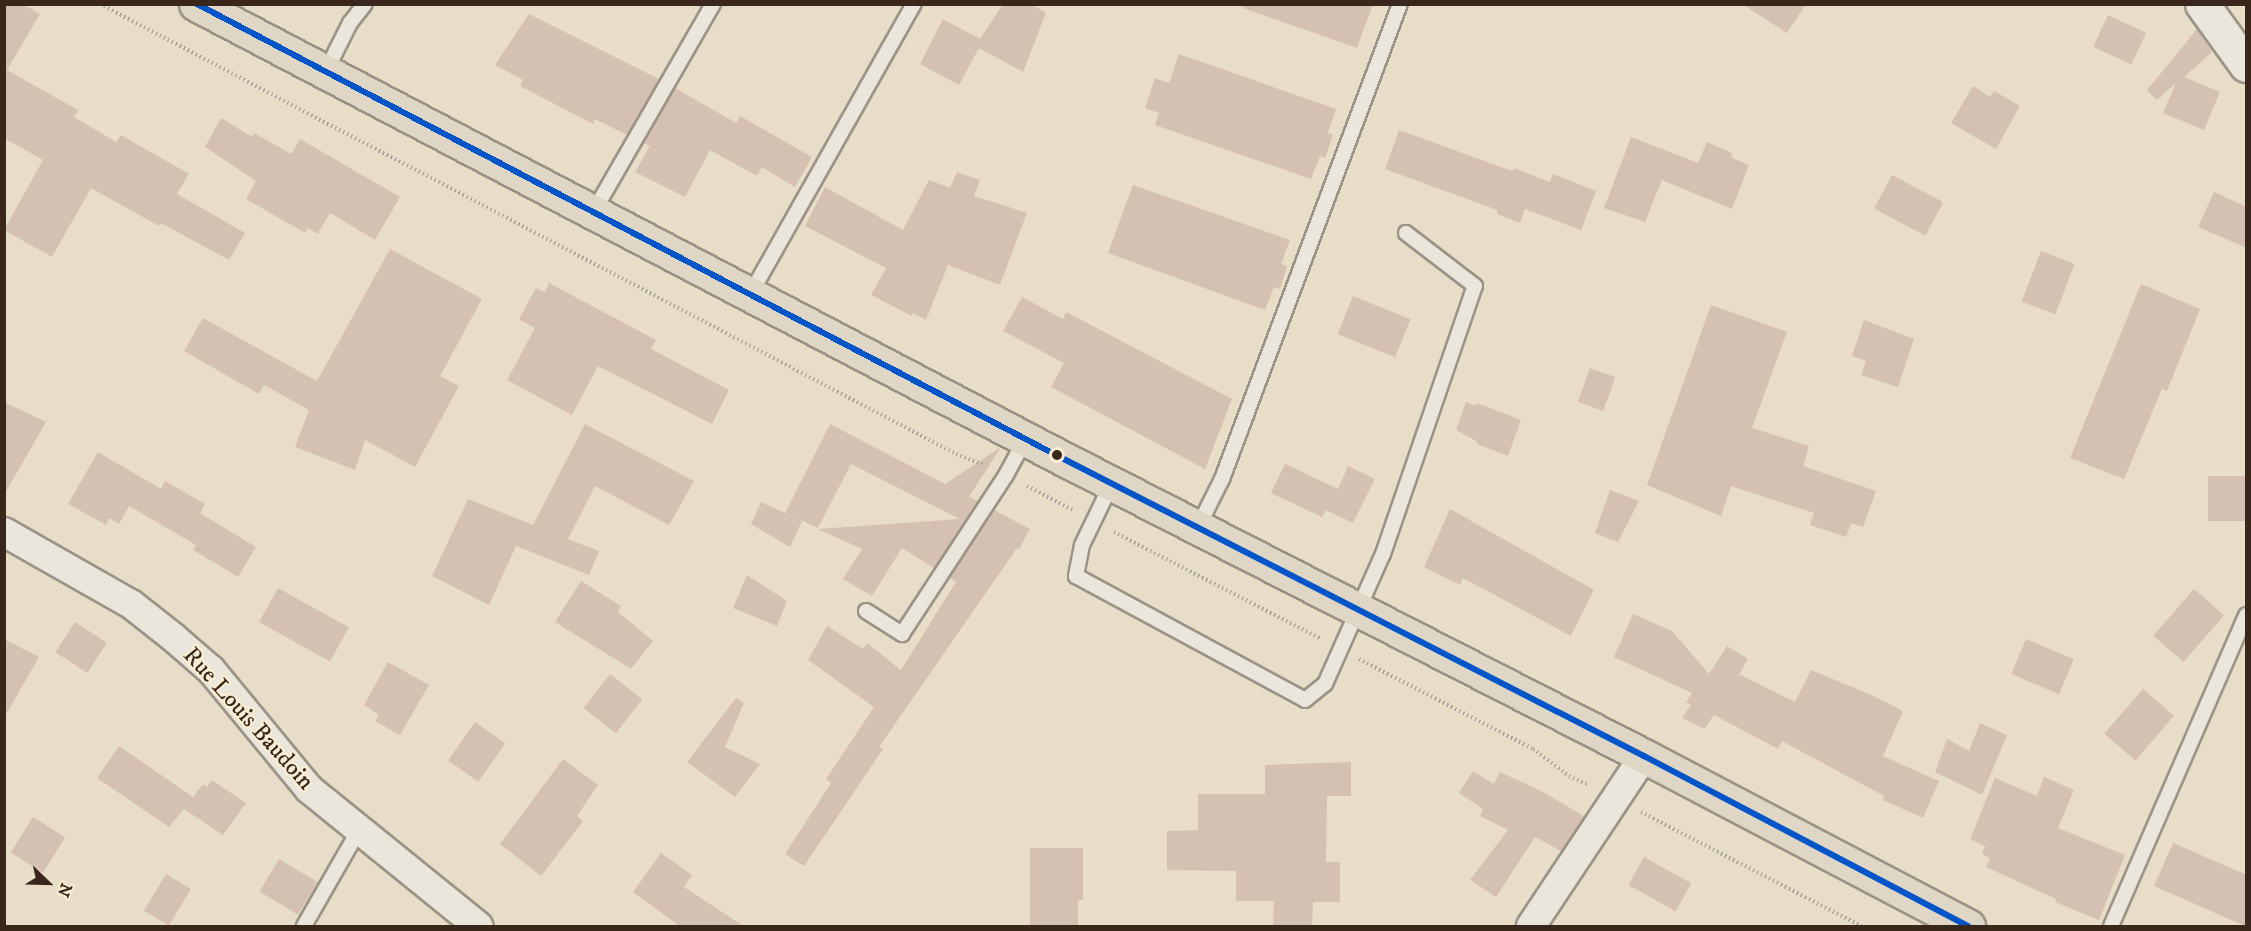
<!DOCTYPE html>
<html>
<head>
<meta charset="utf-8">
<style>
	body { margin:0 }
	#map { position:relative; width:2251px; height:931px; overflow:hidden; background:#e8dec8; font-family:"IM FELL DW Pica",serif }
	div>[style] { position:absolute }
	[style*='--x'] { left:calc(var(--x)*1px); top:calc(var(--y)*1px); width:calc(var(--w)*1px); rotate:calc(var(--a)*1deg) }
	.building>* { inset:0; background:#d4c1b1; transform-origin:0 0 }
	.path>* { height:4px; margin-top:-2px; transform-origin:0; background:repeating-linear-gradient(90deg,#aba59c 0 1.5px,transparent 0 4.5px) }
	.roads { filter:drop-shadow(2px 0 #9b9385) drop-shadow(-2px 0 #9b9385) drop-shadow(0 2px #9b9385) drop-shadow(0 -2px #9b9385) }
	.service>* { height:14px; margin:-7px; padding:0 7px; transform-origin:7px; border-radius:7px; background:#ebe6dc }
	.minor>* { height:28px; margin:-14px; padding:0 14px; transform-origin:14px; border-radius:14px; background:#ebe6dc }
	.tertiary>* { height:33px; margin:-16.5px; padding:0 16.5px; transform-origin:16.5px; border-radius:16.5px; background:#ebe6dc }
	.primary>* { height:33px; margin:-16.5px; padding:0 16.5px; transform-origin:16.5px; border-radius:16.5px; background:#dfd6c6 }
	.bus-1>* { height:6px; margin:-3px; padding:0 3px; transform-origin:3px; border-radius:3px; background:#0055c8 }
	.dots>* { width:16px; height:16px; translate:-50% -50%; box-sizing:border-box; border:3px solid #f9edd2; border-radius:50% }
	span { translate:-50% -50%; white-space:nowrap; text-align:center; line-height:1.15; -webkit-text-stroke:4.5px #f9edd2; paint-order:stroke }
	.street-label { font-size:24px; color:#38271a }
	.frame { position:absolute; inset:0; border:6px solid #38271a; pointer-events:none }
	.north { position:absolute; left:18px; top:853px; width:60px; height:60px; -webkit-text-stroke:4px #f9edd2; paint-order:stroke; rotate:113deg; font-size:16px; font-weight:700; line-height:24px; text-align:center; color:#38271a }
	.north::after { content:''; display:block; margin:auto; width:21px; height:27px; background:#38271a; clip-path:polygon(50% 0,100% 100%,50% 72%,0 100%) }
</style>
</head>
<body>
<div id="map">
	<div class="building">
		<div style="clip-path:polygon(4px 4px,23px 4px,40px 14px,7px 70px,78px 110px,74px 117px,116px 142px,121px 135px,189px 174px,177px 194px,245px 233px,229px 260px,161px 223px,159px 226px,91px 188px,52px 257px,4px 230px,43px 160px,4px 138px)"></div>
		<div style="clip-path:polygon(1003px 4px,1031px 4px,1046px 13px,1023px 72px,979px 48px,959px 85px,920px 64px,943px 19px,980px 39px)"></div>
		<div style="clip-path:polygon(1244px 4px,1373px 4px,1357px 48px,1243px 8px)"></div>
		<div style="clip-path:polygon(1742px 4px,1806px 4px,1787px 33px)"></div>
		<div style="clip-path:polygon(529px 14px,659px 79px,627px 135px,595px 119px,593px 124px,520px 86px,523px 80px,495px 65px)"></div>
		<div style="left:2108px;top:15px;width:42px;height:35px;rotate:25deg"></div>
		<div style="clip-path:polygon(2197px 29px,2212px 52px,2184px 77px,2220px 92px,2204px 130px,2163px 113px,2176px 83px,2157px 100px,2147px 90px)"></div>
		<div style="clip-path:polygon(1179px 54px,1336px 109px,1328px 133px,1333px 135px,1325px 158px,1320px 156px,1311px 179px,1155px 125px,1159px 113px,1145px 108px,1155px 78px,1169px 83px)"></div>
		<div style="clip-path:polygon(1973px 86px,1990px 97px,1994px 91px,2020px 106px,1996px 149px,1951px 123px)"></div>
		<div style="clip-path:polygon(675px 88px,736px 123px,740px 116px,812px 157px,795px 187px,762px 167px,757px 176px,710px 150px,685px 197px,635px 172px,650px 146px,644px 143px)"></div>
		<div style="clip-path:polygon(221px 118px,252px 137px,254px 133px,291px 154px,300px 139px,400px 197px,375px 240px,330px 213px,318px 234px,308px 228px,305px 233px,246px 199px,256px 181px,205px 147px)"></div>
		<div style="clip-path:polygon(1399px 130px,1512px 171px,1514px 168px,1550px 182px,1553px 174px,1596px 191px,1581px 230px,1525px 209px,1520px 223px,1497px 214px,1497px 210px,1385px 169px)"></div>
		<div style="clip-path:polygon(1631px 137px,1698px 163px,1707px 142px,1732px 153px,1731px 157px,1749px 165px,1732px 209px,1662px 180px,1645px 222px,1604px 208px)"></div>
		<div style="clip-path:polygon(957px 172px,980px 180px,974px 196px,1027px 213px,1000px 285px,948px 265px,926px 320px,913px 313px,912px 316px,871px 295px,886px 268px,805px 226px,825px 187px,903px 230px,929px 180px,950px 188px)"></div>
		<div style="left:1892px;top:175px;width:58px;height:38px;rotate:28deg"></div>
		<div style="clip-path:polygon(1133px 185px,1290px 240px,1281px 264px,1287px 266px,1280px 289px,1274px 287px,1265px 310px,1108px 253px)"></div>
		<div style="clip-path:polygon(2214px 192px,2247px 207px,2247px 248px,2198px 227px)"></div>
		<div style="clip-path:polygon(390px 249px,482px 299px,440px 376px,459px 386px,415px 467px,365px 440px,355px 470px,295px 447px,309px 410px,264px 385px,259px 394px,184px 351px,203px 318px,317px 381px)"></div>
		<div style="left:2041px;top:251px;width:36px;height:54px;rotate:21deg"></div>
		<div style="clip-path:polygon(549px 283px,656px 340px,651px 349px,729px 390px,712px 424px,598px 366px,572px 415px,507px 380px,535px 328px,519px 319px,536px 288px,545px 292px)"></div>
		<div style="clip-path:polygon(2141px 284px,2200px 309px,2167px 391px,2162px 389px,2124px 479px,2070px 458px)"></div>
		<div style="left:1353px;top:296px;width:62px;height:41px;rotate:22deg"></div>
		<div style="clip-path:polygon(1022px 297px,1063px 319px,1066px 312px,1232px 399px,1205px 469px,1051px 387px,1064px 363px,1003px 331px)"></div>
		<div style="clip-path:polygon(1711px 305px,1787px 332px,1752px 428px,1809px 446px,1803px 466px,1876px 491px,1863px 527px,1851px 523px,1846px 537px,1810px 525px,1814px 513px,1731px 486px,1721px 516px,1647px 485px)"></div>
		<div style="clip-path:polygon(1864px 320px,1914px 339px,1898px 387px,1861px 375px,1866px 361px,1852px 356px)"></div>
		<div style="left:1590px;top:368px;width:27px;height:36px;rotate:20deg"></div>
		<div style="clip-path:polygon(4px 402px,46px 422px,4px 495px)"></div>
		<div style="clip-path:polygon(1466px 402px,1476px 406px,1477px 403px,1521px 420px,1508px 456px,1477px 444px,1478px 442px,1456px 430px)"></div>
		<div style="clip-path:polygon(585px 424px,694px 481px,669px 525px,595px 486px,568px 539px,599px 551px,589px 575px,516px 546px,489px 605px,432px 576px,468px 499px,533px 525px)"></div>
		<div style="clip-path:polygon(830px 424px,945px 484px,1001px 447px,969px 497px,978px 501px,934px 568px,902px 548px,872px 596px,843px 579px,862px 549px,818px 529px,960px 519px,851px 464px,818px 528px,785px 513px)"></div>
		<div style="clip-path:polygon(98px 452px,161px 489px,165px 481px,205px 504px,200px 513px,256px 547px,238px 577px,193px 550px,196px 545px,129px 506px,119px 524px,109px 518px,106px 525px,68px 504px)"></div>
		<div style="clip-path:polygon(1285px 464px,1338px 489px,1348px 466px,1375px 479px,1353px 523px,1326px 510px,1322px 517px,1271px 493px)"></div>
		<div style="left:2247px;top:476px;width:45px;height:39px;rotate:90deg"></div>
		<div style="clip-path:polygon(1610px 490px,1639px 501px,1618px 542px,1595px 533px)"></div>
		<div style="clip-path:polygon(761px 502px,802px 521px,790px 547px,751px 524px)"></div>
		<div style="clip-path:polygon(1450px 509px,1594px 590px,1571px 636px,1463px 578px,1460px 585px,1424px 567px)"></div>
		<div style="clip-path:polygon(994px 510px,1030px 529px,1019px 549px,1017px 548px,879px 747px,883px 749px,804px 866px,785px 854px,831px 783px,826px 779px,874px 707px,808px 660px,827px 626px,863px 649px,867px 643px,901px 670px,956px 582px,950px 578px)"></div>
		<div style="clip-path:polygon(747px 575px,787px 601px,777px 626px,733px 608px)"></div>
		<div style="clip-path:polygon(581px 581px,621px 606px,618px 612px,653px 641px,631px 669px,555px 622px)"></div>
		<div style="left:278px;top:588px;width:81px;height:39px;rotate:29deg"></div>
		<div style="left:2194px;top:589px;width:40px;height:62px;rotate:41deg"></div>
		<div style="clip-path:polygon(1633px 614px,1672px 631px,1709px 674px,1727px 646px,1748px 659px,1739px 674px,1795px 702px,1811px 670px,1869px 694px,1903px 711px,1883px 756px,1939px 781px,1923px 818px,1883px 800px,1884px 796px,1782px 741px,1778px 749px,1714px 715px,1704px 729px,1682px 718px,1691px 705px,1686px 702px,1692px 693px,1614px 657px)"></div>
		<div style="left:75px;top:622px;width:38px;height:36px;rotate:33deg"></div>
		<div style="clip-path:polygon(4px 639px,39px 657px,4px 718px)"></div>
		<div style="left:2026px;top:639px;width:52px;height:38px;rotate:23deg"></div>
		<div style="clip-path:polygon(388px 662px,429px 685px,400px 735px,375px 721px,379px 715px,364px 705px)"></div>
		<div style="left:610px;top:674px;width:41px;height:43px;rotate:38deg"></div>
		<div style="left:2143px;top:689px;width:41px;height:59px;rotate:41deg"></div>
		<div style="clip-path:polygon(736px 698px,744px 703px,725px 747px,760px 764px,735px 797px,687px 762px)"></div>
		<div style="left:475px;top:722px;width:37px;height:47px;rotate:35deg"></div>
		<div style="clip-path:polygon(1980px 723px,2007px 735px,1982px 795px,1935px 772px,1947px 739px,1969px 751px)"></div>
		<div style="clip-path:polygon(119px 746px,193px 797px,203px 784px,207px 787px,212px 780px,246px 803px,223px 835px,184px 809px,169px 827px,97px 778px)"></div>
		<div style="clip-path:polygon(563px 759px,598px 785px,577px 816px,583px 821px,541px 876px,500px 844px)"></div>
		<div style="clip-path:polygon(1351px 762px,1351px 796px,1327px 796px,1326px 862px,1340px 862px,1340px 902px,1313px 902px,1312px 927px,1273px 927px,1274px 901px,1236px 901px,1236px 871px,1167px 870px,1167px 831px,1198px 830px,1198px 794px,1265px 794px,1265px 765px)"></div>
		<div style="clip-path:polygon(1473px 771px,1494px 784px,1500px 772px,1539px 790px,1584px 816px,1561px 851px,1535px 837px,1496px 897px,1470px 880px,1508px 830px,1480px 816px,1483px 809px,1459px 793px)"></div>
		<div style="clip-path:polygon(2044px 777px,2074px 790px,2058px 828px,2125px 855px,2099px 920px,2055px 902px,2056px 899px,1986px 867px,1990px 858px,1982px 854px,1985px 846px,1970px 839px,1995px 778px,2037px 796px)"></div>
		<div style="left:33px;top:817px;width:38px;height:42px;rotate:32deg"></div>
		<div style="clip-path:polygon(2173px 843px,2247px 875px,2247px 927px,2154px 886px)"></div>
		<div style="clip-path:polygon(1030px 848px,1083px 848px,1083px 900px,1078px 900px,1078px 927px,1030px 927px)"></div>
		<div style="clip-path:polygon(661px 853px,692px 875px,684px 887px,745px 927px,681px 927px,633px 892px)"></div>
		<div style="left:1644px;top:857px;width:54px;height:32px;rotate:29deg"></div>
		<div style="left:279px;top:859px;width:45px;height:38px;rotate:31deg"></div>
		<div style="left:166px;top:874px;width:29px;height:43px;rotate:31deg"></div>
	</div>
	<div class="path">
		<div style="--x:100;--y:4;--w:967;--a:27.73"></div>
		<div style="--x:956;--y:454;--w:31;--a:21"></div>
		<div style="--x:1027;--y:486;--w:52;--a:27.6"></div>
		<div style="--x:1114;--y:532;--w:233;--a:27.3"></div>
		<div style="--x:1359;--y:659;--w:196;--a:27.3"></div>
		<div style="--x:1533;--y:749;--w:45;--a:36.9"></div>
		<div style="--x:1569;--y:776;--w:22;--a:24"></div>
		<div style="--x:1641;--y:812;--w:248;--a:27.4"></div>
	</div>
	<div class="roads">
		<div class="service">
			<div style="--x:326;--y:71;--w:54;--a:-63.4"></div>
			<div style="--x:350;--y:23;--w:24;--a:-52"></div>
			<div style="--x:594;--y:211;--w:239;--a:-60.1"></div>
			<div style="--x:751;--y:293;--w:332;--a:-60.6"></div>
			<div style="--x:1112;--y:483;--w:69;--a:115.8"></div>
			<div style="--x:1082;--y:545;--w:32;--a:101"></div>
			<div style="--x:1076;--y:576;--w:260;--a:28.4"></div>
			<div style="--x:1305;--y:700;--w:26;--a:-39"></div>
			<div style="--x:1325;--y:684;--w:142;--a:-66"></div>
			<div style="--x:1383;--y:554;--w:283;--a:-71.1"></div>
			<div style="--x:1475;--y:286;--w:87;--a:-142.5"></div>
			<div style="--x:1198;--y:527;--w:54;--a:-63.4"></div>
			<div style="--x:1222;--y:479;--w:507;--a:-69.46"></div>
			<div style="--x:866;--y:611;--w:43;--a:32.6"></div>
			<div style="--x:902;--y:634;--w:190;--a:-56.8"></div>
			<div style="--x:1006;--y:475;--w:42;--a:-61.6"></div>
			<div style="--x:304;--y:926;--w:111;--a:-60.2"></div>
			<div style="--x:2111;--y:926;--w:339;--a:-66.5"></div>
		</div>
		<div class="minor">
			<div style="--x:4;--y:532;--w:146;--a:29.6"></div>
			<div style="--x:131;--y:604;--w:55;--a:38.3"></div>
			<div style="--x:174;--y:638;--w:49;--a:40.9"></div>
			<div style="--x:211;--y:670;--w:154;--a:50.5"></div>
			<div style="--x:309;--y:789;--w:218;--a:39"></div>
			<div style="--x:1531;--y:926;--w:204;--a:-56.4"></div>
		</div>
		<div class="tertiary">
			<div style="--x:2202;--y:4;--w:75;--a:54.2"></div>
		</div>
		<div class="primary">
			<div style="--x:196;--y:4;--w:971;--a:27.67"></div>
			<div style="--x:1056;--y:455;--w:661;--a:27.11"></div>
			<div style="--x:1644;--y:756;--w:366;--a:27.7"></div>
		</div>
	</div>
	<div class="bus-1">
		<div style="--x:197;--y:4;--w:970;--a:27.7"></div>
		<div style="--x:1056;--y:455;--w:661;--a:27.11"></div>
		<div style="--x:1644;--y:756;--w:366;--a:27.7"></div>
	</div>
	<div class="dots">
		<div style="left:1057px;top:455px;background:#38271a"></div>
	</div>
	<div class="street-label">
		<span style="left:248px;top:719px;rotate:48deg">Rue Louis Baudoin</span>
	</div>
	<div class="frame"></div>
	<div class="north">N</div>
</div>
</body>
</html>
